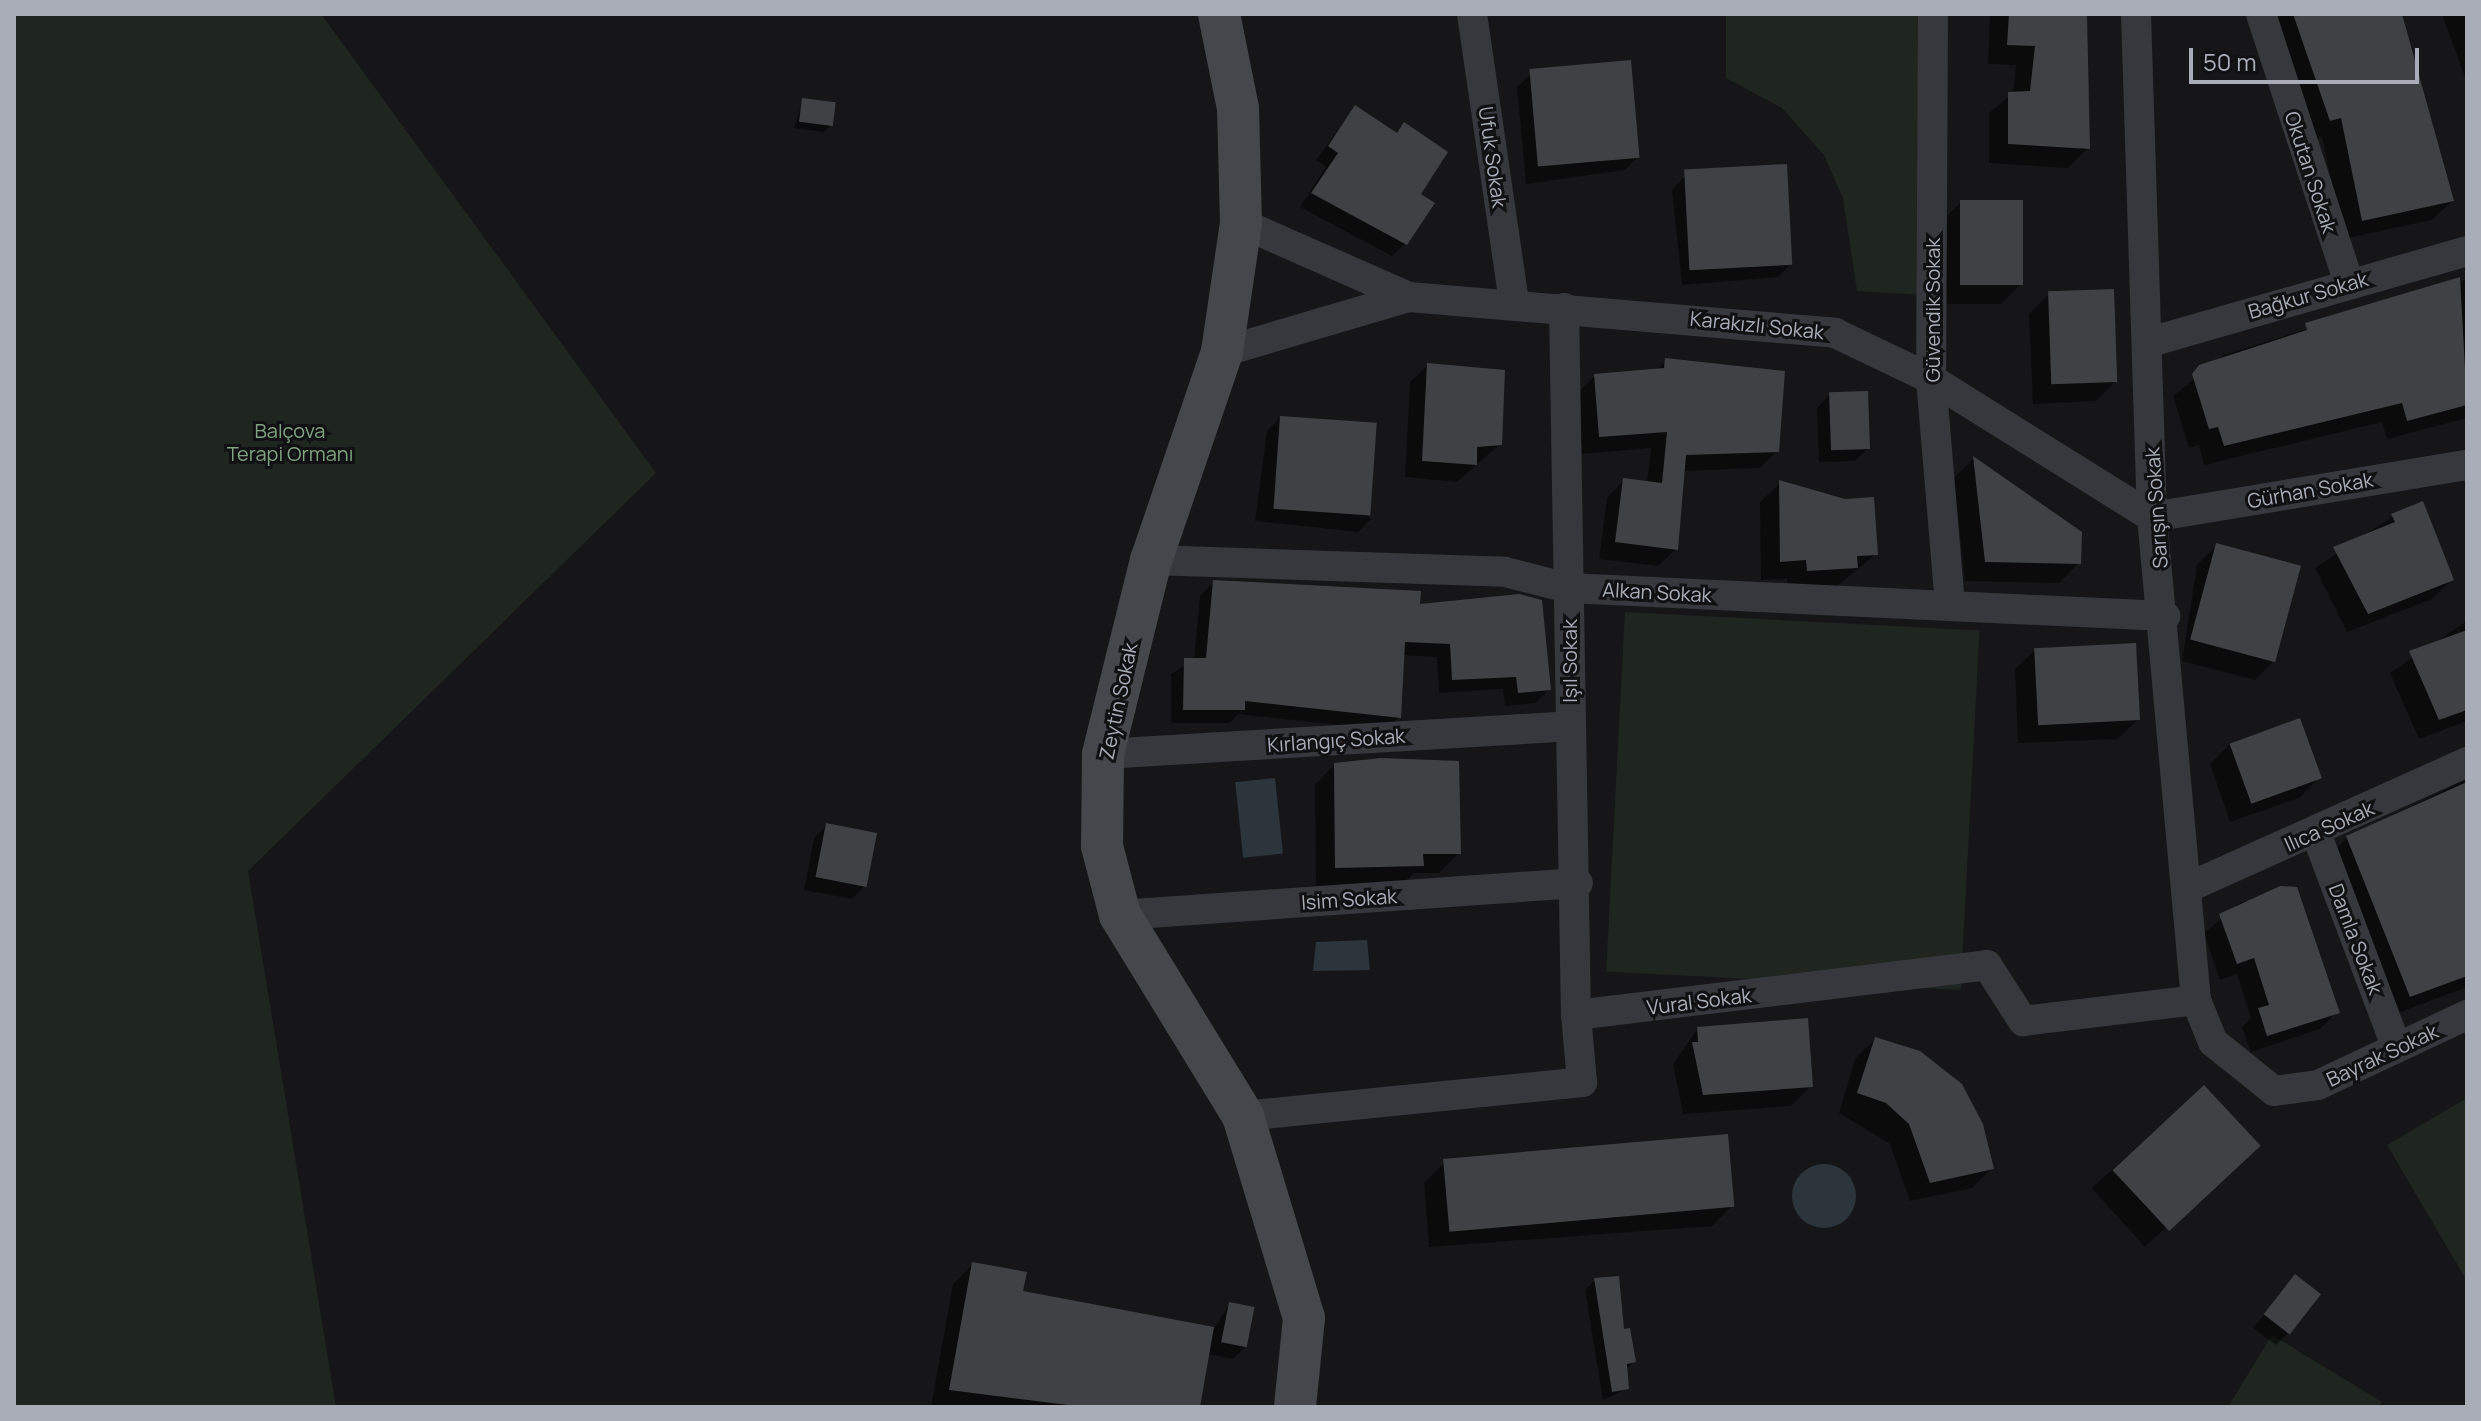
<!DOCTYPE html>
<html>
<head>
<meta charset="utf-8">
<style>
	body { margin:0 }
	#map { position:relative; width:2481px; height:1421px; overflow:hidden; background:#161618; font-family:Manrope,sans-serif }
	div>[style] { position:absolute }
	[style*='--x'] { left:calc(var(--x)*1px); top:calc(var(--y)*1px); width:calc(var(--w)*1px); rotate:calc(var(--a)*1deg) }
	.green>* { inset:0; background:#1e261f; transform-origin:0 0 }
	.water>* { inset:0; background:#2c353c; transform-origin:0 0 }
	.round { border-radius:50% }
	.shadow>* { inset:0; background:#0007; transform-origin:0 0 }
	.building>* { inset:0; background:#404145; transform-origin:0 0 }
	.street>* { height:30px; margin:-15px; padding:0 15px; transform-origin:15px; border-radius:15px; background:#37383d }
	.secondary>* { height:42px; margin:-21px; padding:0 21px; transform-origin:21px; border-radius:21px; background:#45474d }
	span { translate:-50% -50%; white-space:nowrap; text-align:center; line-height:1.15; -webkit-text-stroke:6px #111113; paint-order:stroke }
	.street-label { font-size:20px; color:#a8adb8 }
	.park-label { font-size:20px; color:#7fa381 }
	.frame { position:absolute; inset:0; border:16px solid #a8adb8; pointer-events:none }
	.scale { position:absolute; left:2189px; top:48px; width:230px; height:36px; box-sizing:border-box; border:4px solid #a8adb8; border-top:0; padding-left:10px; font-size:24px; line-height:28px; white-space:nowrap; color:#a8adb8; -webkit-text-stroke:6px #111113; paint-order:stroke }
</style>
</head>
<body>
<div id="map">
	<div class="green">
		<div style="clip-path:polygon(14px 14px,321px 14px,656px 473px,248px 871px,336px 1407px,14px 1407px)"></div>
		<div style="clip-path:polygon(1726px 14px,1924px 14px,1925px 295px,1857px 291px,1843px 198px,1824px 155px,1782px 108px,1726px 78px)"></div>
		<div style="left:1625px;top:612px;width:355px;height:360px;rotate:3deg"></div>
		<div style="clip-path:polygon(2467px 1098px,2467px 1281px,2387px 1145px)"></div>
		<div style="clip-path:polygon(2272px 1335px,2382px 1402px,2379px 1407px,2228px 1407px)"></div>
	</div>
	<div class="water">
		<div style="left:1275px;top:778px;width:76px;height:40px;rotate:84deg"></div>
		<div style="clip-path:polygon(1367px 940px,1370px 970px,1313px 971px,1316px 942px)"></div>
		<div class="round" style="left:1792px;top:1164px;width:64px;height:64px"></div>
	</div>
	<div class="shadow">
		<div style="clip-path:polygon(1990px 14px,2087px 14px,2088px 148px,2068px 168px,1989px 163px,1989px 113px,2013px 93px,2016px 65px,1988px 64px)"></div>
		<div style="clip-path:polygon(2275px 14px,2398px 14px,2452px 201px,2432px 220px,2343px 239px,2322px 137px,2311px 140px)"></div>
		<div style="clip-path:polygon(2442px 14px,2467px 14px,2467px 83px)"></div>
		<div style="clip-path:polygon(1531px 74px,1638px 157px,1625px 170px,1526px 184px,1517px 87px)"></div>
		<div style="clip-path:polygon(803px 100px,830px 126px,824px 132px,794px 128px)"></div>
		<div style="clip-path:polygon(1355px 107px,1396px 134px,1405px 125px,1418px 194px,1406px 243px,1392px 256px,1300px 207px,1326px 167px,1316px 160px)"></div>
		<div style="clip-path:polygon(1685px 176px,1791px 264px,1778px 277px,1682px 285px,1672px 190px)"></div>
		<div style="clip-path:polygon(1961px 202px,2021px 284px,2001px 304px,1941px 304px,1941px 222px)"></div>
		<div style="clip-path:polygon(2467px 279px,2467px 418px,2387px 439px,2382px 422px,2204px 465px,2199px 445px,2189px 448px,2173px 396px,2224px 355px)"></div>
		<div style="clip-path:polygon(2049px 294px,2116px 381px,2096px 401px,2033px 404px,2029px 314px)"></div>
		<div style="clip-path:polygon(1666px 361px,1777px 451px,1760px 468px,1683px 471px,1676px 549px,1658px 566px,1599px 559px,1607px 498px,1624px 480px,1647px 483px,1651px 448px,1582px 454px,1577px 393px,1595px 376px,1655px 371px)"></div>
		<div style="clip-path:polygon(1428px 365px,1500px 444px,1457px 482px,1405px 477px,1410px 382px)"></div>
		<div style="clip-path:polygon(1830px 394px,1868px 448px,1855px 461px,1819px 462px,1817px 408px)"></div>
		<div style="clip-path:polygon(1280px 418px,1371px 519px,1358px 532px,1255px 521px,1267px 431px)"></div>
		<div style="clip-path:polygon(1973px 459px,2080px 533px,2079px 563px,2059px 583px,1965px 581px,1954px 478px)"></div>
		<div style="clip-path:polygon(1780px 483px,1876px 554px,1836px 587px,1788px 590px,1787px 579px,1761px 580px,1760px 502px)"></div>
		<div style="clip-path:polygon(2393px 516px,2452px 579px,2432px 599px,2347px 632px,2315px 568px)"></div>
		<div style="clip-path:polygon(2217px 545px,2275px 660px,2255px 680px,2182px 661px,2197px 565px)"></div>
		<div style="clip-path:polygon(1214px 582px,1418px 607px,1549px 689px,1536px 703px,1505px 706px,1503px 689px,1439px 693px,1437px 657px,1402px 655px,1399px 717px,1385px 730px,1238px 714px,1230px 723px,1171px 723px,1171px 674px,1194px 660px,1200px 596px)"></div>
		<div style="clip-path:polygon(2467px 621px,2467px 721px,2419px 739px,2390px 673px)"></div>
		<div style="clip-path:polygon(2035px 650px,2138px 719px,2118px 739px,2018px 743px,2015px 669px)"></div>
		<div style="clip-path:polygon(2299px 720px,2319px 778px,2299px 798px,2230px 822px,2210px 764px,2230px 744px)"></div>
		<div style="clip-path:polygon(1334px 765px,1459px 853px,1439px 873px,1414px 873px,1402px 885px,1316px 887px,1315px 785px)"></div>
		<div style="clip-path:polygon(2467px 779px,2467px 987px,2390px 1016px,2327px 858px,2347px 838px)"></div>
		<div style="clip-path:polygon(827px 825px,865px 886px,852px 899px,804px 890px,814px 838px)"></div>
		<div style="clip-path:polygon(2295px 889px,2337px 1012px,2320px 1029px,2251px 1052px,2242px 1027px,2251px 1018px,2237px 974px,2220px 980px,2204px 933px,2240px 903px)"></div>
		<div style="clip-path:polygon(1698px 1028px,1811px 1086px,1791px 1106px,1683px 1114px,1673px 1064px)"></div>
		<div style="clip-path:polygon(1875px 1039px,1992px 1168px,1972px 1188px,1910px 1201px,1890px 1144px,1839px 1113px,1855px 1059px)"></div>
		<div style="left:2204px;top:1087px;width:79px;height:151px;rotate:48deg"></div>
		<div style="clip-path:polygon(1444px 1163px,1732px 1206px,1712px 1226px,1429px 1247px,1424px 1183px)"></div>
		<div style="clip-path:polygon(973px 1264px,1021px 1293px,1214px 1329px,1229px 1304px,1246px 1346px,1233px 1359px,1207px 1354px,1198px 1407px,931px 1407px,953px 1284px)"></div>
		<div style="clip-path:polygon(2295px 1277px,2289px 1332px,2276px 1345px,2253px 1328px)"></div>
		<div style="clip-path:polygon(1595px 1280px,1634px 1361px,1626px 1370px,1627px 1389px,1603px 1400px,1585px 1290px)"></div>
	</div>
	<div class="building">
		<div style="clip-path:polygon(2009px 14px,2087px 14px,2090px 149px,2008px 144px,2008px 92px,2030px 91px,2035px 46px,2007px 45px)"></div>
		<div style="clip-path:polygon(2293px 14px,2402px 14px,2454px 201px,2362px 221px,2341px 118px,2330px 121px)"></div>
		<div style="left:1631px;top:60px;width:98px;height:102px;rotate:85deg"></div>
		<div style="left:802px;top:98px;width:34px;height:24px;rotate:7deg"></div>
		<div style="clip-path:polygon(1355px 105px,1397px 133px,1404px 122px,1448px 152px,1421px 194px,1435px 203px,1407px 245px,1311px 193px,1338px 153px,1328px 146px)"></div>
		<div style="left:1787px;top:164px;width:101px;height:103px;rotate:87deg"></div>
		<div style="left:1960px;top:200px;width:63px;height:85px"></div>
		<div style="clip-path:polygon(2460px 277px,2467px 405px,2407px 421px,2402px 403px,2224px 446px,2218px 427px,2209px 429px,2192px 374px,2199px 365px,2307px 330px,2305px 323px)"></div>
		<div style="left:2114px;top:289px;width:93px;height:66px;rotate:88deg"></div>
		<div style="clip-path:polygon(1665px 358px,1785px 371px,1779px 452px,1686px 455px,1678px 550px,1615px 542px,1623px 478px,1662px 483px,1667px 432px,1599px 437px,1594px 374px,1664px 368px)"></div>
		<div style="clip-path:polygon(1427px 363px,1505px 370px,1502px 445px,1477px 447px,1477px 465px,1422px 461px)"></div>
		<div style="left:1868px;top:391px;width:58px;height:39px;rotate:88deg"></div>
		<div style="left:1280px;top:416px;width:97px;height:93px;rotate:4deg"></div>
		<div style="clip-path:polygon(1973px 456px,2082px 532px,2081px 564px,1985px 562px)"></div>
		<div style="clip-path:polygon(1779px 480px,1845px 499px,1874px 497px,1878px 555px,1857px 556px,1858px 568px,1807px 571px,1806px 560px,1780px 562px)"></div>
		<div style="clip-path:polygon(2423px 501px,2454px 580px,2368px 614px,2333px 547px,2395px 522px,2391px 514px)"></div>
		<div style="left:2216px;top:543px;width:88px;height:100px;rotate:15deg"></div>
		<div style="clip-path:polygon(1213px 580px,1421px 591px,1420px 604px,1519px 594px,1542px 600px,1551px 690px,1518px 693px,1516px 677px,1452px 680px,1450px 644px,1405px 642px,1401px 718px,1245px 701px,1245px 710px,1183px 710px,1184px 658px,1206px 658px)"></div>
		<div style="clip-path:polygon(2467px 630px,2467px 710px,2439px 720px,2409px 651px)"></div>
		<div style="left:2136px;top:643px;width:77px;height:102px;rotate:87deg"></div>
		<div style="left:2300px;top:718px;width:64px;height:75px;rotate:70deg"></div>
		<div style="clip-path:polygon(1381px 758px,1459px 761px,1461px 854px,1423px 854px,1424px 866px,1335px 868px,1334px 763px)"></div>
		<div style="clip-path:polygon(2467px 782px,2467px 976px,2410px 997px,2346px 836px)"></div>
		<div style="left:826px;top:823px;width:52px;height:55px;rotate:11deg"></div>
		<div style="clip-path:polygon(2280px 886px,2297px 887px,2340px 1013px,2267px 1036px,2258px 1008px,2269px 1005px,2254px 958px,2237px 964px,2219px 914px)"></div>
		<div style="clip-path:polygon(1808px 1018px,1813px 1087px,1703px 1095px,1692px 1042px,1698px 1042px,1697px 1027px)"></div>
		<div style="clip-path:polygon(1875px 1037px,1920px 1051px,1962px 1084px,1983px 1124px,1994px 1169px,1930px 1183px,1909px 1124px,1886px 1103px,1857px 1093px)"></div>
		<div style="left:2204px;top:1085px;width:83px;height:125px;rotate:47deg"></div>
		<div style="left:1728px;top:1134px;width:73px;height:286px;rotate:85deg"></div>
		<div style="clip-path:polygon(972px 1262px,1027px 1272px,1023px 1291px,1214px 1327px,1200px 1407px,1084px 1407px,949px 1390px)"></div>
		<div style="left:2295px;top:1274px;width:33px;height:51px;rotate:38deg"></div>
		<div style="clip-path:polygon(1619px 1276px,1624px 1329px,1630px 1328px,1636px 1362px,1627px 1364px,1629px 1389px,1612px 1392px,1594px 1278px)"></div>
		<div style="left:1229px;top:1302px;width:26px;height:41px;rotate:11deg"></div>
	</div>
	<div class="street">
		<div style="--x:1472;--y:14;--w:290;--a:81.7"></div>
		<div style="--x:1933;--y:14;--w:365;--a:90.3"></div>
		<div style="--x:1931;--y:379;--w:227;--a:85.2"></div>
		<div style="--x:2136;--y:14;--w:503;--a:88.18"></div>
		<div style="--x:2152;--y:517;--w:485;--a:84.8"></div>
		<div style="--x:2196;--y:1000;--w:45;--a:68"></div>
		<div style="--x:2213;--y:1042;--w:78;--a:38.8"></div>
		<div style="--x:2274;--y:1091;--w:44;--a:-7.8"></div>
		<div style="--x:2318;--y:1085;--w:165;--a:-25.2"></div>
		<div style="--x:2261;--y:14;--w:283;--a:71.9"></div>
		<div style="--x:1241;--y:223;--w:184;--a:23.8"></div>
		<div style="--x:1409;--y:297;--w:428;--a:4.8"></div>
		<div style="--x:1835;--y:333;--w:106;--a:25.6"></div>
		<div style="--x:1931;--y:379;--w:261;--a:32"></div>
		<div style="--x:2152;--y:517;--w:319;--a:-9.4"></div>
		<div style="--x:1564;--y:308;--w:707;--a:89.03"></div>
		<div style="--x:2150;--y:342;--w:330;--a:-16"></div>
		<div style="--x:1222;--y:352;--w:195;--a:-16.4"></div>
		<div style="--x:1151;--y:560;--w:354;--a:1.9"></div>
		<div style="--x:1505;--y:572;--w:65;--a:14.3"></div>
		<div style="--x:1568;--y:588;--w:598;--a:2.69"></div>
		<div style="--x:1103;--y:754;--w:467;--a:-3.4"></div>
		<div style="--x:2316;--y:833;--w:228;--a:69.4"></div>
		<div style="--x:2189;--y:887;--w:305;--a:-24.2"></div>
		<div style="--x:1120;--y:915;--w:459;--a:-4"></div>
		<div style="--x:1243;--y:1116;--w:341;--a:-5.7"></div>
		<div style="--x:1582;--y:1082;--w:67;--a:-95.1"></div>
		<div style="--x:1576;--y:1015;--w:414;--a:-6.9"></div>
		<div style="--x:1987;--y:965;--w:67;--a:57.3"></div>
		<div style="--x:2023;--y:1021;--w:174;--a:-6.9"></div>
	</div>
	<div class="secondary">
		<div style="--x:1219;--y:14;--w:96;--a:78.6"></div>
		<div style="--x:1238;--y:108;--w:115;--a:88.5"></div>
		<div style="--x:1241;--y:223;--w:130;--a:98.4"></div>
		<div style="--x:1222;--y:352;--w:220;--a:108.8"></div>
		<div style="--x:1151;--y:560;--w:200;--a:103.9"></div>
		<div style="--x:1103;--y:754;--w:92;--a:90.6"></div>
		<div style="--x:1102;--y:846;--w:71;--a:75.4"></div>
		<div style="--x:1120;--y:915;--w:236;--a:58.5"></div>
		<div style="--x:1243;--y:1116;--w:211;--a:73.2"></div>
		<div style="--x:1304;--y:1318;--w:89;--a:95.8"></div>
	</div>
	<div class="street-label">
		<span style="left:1493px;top:157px;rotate:82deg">Ufuk Sokak</span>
		<span style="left:2311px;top:172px;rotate:72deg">Okutan Sokak</span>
		<span style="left:2308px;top:295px;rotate:-16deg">Bağkur Sokak</span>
		<span style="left:1932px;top:310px;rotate:-90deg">Güvendik Sokak</span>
		<span style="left:1757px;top:325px;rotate:6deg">Karakızlı Sokak</span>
		<span style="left:2310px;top:490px;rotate:-10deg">Gürhan Sokak</span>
		<span style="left:2156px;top:508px;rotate:-94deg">Sarışın Sokak</span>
		<span style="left:1657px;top:592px;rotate:3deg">Alkan Sokak</span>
		<span style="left:1569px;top:661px;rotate:-90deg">Işıl Sokak</span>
		<span style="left:1118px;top:701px;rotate:-78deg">Zeytin Sokak</span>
		<span style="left:1336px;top:740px;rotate:-4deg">Kırlangıç Sokak</span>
		<span style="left:2329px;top:826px;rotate:-24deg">Ilıca Sokak</span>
		<span style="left:1349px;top:899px;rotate:-4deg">Isim Sokak</span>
		<span style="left:2356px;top:939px;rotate:69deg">Damla Sokak</span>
		<span style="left:1699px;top:1001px;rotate:-7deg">Vural Sokak</span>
		<span style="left:2382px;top:1055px;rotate:-25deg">Bayrak Sokak</span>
	</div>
	<div class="park-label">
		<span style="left:290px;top:442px">Balçova<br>Terapi Ormanı</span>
	</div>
	<div class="frame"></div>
	<div class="scale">50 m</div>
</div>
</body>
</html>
